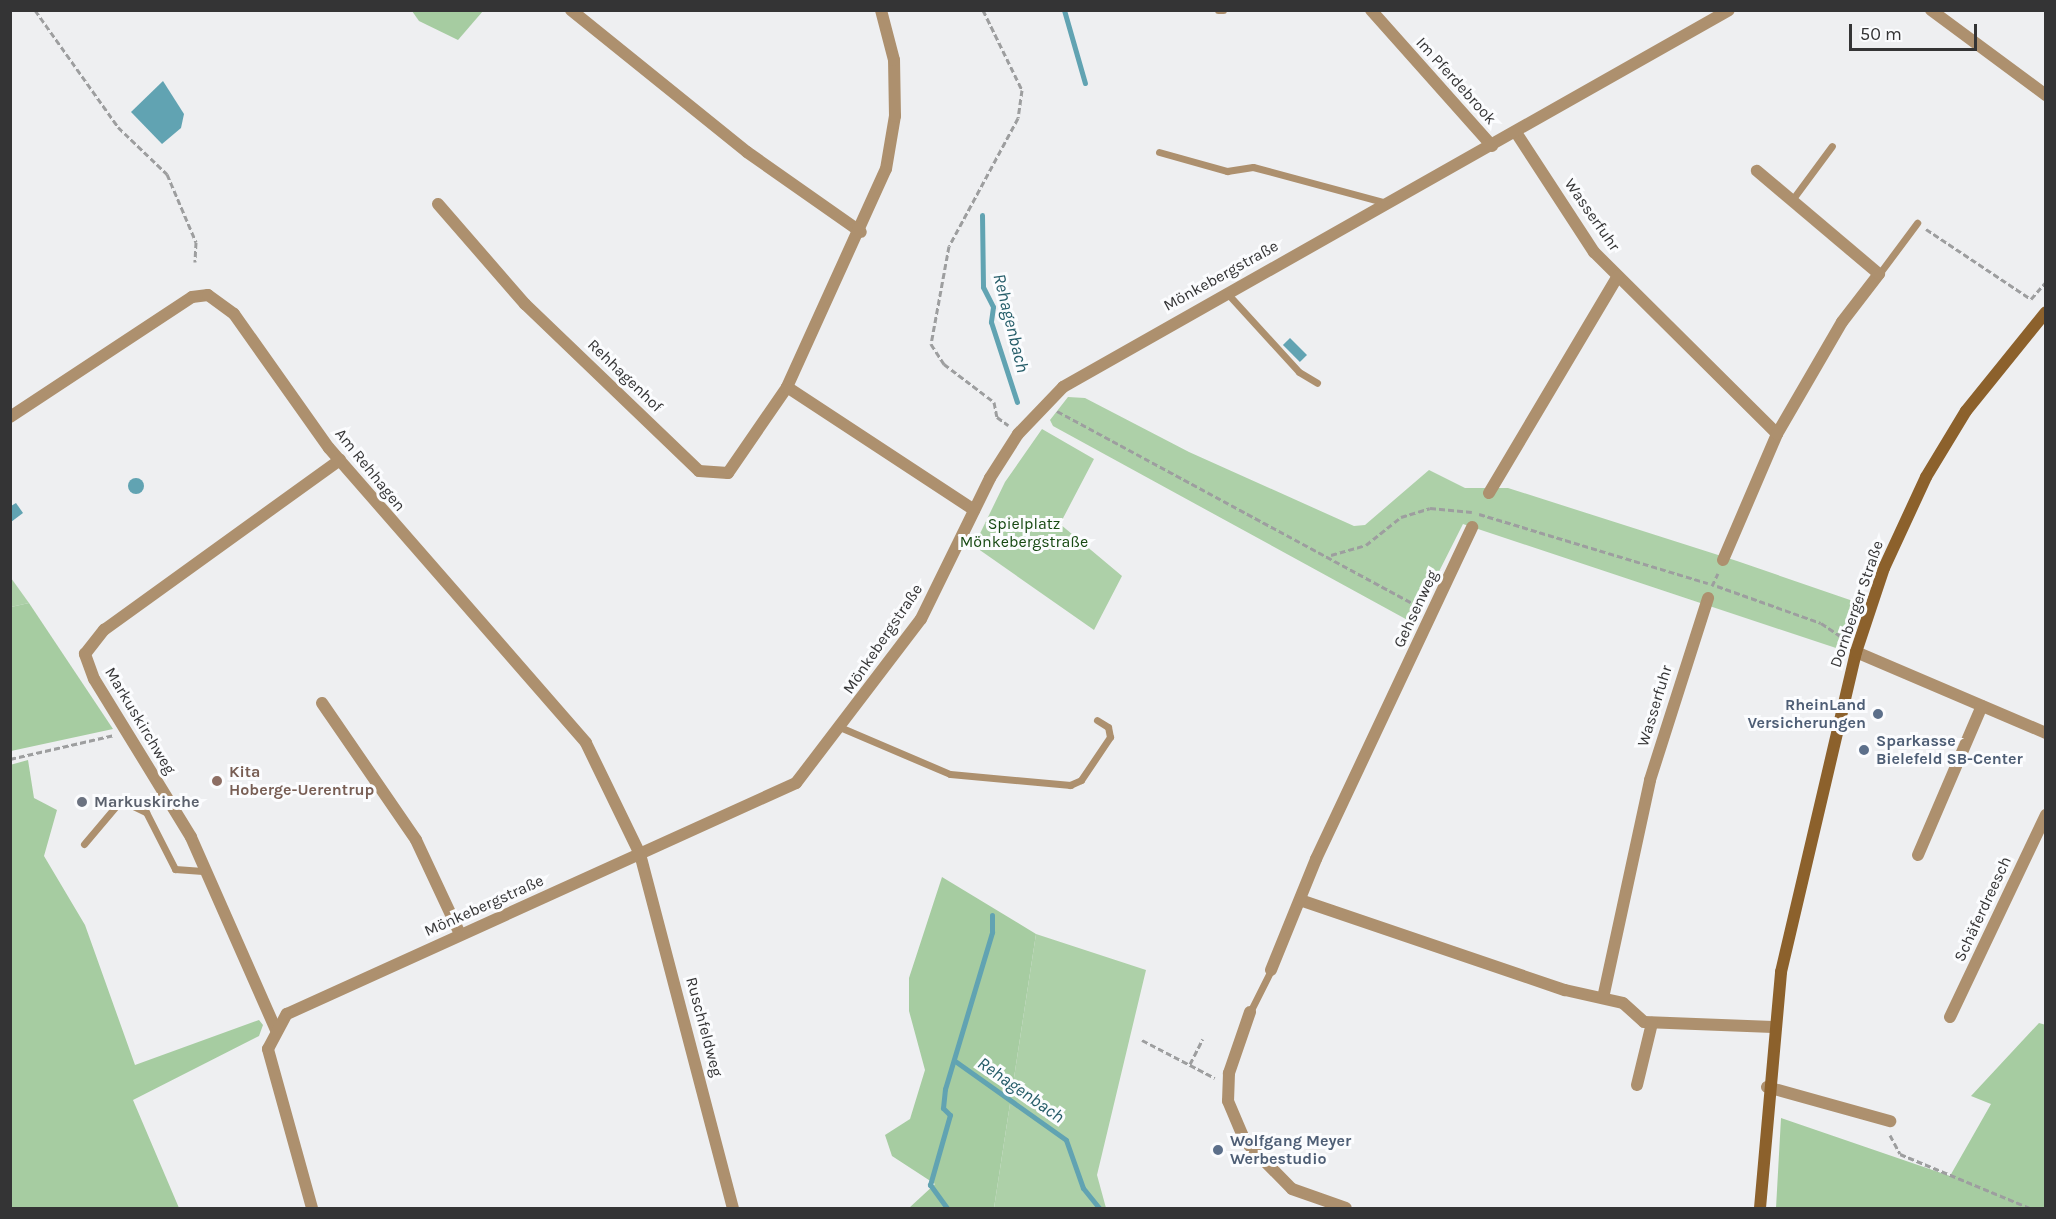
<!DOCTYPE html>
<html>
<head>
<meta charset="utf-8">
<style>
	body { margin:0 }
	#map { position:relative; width:2056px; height:1219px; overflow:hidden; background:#eeeff1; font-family:Karla,sans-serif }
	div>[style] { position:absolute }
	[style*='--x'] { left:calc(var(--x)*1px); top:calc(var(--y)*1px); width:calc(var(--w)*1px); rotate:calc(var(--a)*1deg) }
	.green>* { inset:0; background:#add0a8 }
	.forest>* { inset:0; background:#a6cca1 }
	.water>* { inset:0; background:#61a3b2; transform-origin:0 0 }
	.round { border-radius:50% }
	.stream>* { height:5px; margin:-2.5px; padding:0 2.5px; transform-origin:2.5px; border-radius:2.5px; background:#61a3b2 }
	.path>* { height:3px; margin-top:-1.5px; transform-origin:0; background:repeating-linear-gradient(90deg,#9d9e9f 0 6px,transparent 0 9px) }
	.service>* { height:7px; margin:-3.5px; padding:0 3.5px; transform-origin:3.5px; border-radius:3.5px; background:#ad906e }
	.minor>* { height:12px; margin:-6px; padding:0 6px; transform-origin:6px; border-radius:6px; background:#ad906e }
	.secondary>* { height:12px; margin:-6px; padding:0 6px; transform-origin:6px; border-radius:6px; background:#8c612c }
	.dots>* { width:16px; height:16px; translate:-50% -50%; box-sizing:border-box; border:3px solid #fbfcfe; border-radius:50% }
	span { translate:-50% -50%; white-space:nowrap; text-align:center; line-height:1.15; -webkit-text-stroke:6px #fbfcfe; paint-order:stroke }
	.street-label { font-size:16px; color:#343435 }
	.park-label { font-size:16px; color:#174912 }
	.service-label { font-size:16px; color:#4e5e75; font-weight:700 }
	.right { translate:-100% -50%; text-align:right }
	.left { translate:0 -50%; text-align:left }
	.education-label { font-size:16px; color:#785e54; font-weight:700 }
	.worship-label { font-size:16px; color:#5b616d; font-weight:700 }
	.water-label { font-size:18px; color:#265d69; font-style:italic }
	.frame { position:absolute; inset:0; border:12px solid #343435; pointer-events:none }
	.scale { position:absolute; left:1849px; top:24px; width:128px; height:27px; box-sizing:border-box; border:3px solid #343435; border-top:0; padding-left:8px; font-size:18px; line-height:21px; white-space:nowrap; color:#343435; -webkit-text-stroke:4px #fbfcfe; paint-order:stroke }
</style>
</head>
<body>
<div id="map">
	<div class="green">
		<div style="clip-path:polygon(1068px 397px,1085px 398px,1189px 452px,1354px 526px,1365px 525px,1429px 470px,1465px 488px,1508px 488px,1737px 561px,1853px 601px,1842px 650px,1463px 524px,1413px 623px,1053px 426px,1050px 420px)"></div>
		<div style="clip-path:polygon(1042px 429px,1094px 459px,1060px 524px,1122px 576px,1094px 630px,974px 546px,1005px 482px)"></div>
		<div style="clip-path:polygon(11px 578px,29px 603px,11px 607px)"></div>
		<div style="clip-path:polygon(1036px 934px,1146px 970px,1097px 1175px,1106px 1208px,994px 1208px)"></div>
	</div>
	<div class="forest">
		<div style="clip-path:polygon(412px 11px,483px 11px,458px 40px,419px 21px)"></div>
		<div style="clip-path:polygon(29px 603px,113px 729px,11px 751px,11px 607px)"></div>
		<div style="clip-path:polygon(28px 760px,34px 798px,57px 810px,44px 856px,85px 925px,135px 1065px,259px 1020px,263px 1025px,259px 1036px,133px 1100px,179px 1208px,11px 1208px,10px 765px)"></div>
		<div style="clip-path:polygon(942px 877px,1036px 934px,994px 1208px,909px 1208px,935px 1184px,892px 1156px,885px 1135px,910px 1119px,925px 1070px,909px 1011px,909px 978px)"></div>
		<div style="clip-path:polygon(2039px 1023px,2046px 1025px,2045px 1208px,1776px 1208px,1781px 1118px,1950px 1176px,1991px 1104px,1971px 1096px)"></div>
	</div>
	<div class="water">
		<div style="clip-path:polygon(163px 81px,184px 114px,181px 128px,162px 144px,131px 112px)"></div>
		<div style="left:1290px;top:338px;width:24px;height:10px;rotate:45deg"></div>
		<div class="round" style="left:128px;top:478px;width:16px;height:16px"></div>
		<div style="clip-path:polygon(16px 503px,23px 513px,11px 522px,11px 506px)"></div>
	</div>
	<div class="stream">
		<div style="--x:1064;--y:10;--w:76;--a:74"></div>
		<div style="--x:982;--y:215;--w:72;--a:89.2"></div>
		<div style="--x:983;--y:287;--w:22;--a:63"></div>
		<div style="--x:993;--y:307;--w:15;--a:98"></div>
		<div style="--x:991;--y:322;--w:84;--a:72"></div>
		<div style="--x:955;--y:1061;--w:136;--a:35.4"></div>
		<div style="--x:1066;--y:1140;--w:51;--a:70.5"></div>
		<div style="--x:1083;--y:1188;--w:26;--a:51"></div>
		<div style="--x:947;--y:1208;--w:29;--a:-126"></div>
		<div style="--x:930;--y:1185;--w:73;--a:-74.1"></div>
		<div style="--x:950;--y:1115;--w:10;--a:-135"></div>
		<div style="--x:943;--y:1108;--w:19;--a:-84"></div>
		<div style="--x:945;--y:1089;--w:164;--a:-73.3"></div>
		<div style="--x:992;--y:932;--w:17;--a:-90"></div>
	</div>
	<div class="path">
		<div style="--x:35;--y:10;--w:143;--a:54.6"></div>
		<div style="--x:118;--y:127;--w:68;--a:43.8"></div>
		<div style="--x:167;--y:174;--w:74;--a:66.9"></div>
		<div style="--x:196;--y:242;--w:20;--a:93"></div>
		<div style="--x:983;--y:10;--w:89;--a:64"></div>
		<div style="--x:1022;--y:90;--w:28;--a:98"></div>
		<div style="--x:1018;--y:118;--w:145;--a:118.3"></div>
		<div style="--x:949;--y:246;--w:100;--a:100.4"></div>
		<div style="--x:931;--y:344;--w:24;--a:57"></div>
		<div style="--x:944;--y:364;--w:63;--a:37.2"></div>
		<div style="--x:994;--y:402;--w:15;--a:79"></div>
		<div style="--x:997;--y:417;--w:14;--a:36"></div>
		<div style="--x:1926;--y:229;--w:126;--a:33.7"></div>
		<div style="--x:2031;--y:299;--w:23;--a:-49"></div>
		<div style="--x:1057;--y:411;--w:414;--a:28.4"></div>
		<div style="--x:1479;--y:514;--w:239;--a:16.8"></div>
		<div style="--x:1331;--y:555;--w:36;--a:-16"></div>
		<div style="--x:1366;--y:545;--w:45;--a:-38.7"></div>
		<div style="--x:1401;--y:517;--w:30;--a:-17"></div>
		<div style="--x:1430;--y:508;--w:42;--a:5.4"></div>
		<div style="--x:1712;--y:586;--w:14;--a:-65"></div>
		<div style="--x:1717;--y:586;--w:110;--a:19.6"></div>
		<div style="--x:1821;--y:623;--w:30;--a:34"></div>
		<div style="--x:10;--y:759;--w:107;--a:-13"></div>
		<div style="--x:1142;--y:1040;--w:82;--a:27.5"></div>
		<div style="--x:1190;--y:1064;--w:28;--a:-63"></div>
		<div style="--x:1890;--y:1135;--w:21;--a:62"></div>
		<div style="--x:1900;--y:1154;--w:141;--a:22.6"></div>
	</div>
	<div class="service">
		<div style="--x:1218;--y:10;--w:5;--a:0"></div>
		<div style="--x:1159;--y:152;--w:71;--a:15.6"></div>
		<div style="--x:1227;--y:171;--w:26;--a:-9"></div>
		<div style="--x:1253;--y:167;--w:138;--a:15.1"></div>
		<div style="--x:1792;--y:200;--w:67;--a:-53.5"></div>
		<div style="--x:1879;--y:274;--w:64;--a:-53.3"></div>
		<div style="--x:1226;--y:292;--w:108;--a:47.6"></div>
		<div style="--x:1299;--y:372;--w:21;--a:31"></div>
		<div style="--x:842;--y:728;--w:117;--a:23.1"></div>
		<div style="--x:950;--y:774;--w:121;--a:5.2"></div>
		<div style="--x:1070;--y:785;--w:12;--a:-24"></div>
		<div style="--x:1081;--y:780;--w:52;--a:-56"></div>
		<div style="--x:1110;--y:737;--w:10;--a:-101"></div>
		<div style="--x:1108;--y:727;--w:13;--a:-148"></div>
		<div style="--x:84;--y:844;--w:57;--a:-49.9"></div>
		<div style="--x:121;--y:800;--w:28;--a:26"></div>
		<div style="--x:146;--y:812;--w:64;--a:63"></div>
		<div style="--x:175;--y:869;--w:31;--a:4"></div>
		<div style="--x:1250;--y:1012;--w:47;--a:-63.4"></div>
	</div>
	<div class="minor">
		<div style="--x:571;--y:10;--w:226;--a:38.9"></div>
		<div style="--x:747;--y:152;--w:139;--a:35.1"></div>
		<div style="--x:1371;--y:10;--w:182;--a:48.3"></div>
		<div style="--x:1931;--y:10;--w:143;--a:36.5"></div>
		<div style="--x:1517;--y:134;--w:141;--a:56.9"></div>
		<div style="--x:1594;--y:252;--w:258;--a:44.8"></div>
		<div style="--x:438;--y:204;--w:133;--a:49"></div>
		<div style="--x:525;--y:304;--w:241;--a:43.8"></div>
		<div style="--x:699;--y:471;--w:29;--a:4"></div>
		<div style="--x:728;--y:473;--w:104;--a:-55.5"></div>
		<div style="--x:787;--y:387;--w:239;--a:-65.6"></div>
		<div style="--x:886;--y:169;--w:54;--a:-80.4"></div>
		<div style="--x:895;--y:116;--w:56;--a:-91"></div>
		<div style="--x:894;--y:60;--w:52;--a:-104.6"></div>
		<div style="--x:787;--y:387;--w:224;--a:33.3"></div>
		<div style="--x:10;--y:417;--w:218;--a:-33.4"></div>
		<div style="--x:192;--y:297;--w:16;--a:-7"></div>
		<div style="--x:208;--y:295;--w:32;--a:36"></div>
		<div style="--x:234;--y:314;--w:164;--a:54.7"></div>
		<div style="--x:329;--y:448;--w:391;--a:48.9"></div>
		<div style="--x:586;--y:743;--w:123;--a:64.1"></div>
		<div style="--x:640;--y:854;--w:366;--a:75.3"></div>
		<div style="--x:1489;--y:493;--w:252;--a:-59.3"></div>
		<div style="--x:1723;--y:560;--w:137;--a:-66.8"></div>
		<div style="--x:1777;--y:434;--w:129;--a:-59.9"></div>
		<div style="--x:1842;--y:322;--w:61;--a:-52.4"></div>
		<div style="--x:1879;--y:274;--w:160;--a:-139.8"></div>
		<div style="--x:1856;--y:652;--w:207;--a:23.1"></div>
		<div style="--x:322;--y:703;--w:166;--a:55.5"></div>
		<div style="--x:416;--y:840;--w:104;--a:64.9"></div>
		<div style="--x:1918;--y:855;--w:162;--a:-66.8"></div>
		<div style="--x:1300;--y:900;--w:280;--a:18.8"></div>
		<div style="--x:1565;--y:990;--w:59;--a:12.6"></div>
		<div style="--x:1623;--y:1003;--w:28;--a:42"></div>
		<div style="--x:1644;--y:1022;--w:129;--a:2.2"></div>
		<div style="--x:1271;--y:970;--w:120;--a:-67.9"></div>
		<div style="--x:1316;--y:859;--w:367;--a:-64.8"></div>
		<div style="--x:1603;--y:998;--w:223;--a:-77.8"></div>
		<div style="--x:1650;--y:780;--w:191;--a:-72.3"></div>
		<div style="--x:1250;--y:1012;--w:65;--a:109"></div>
		<div style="--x:1229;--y:1073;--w:28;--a:92"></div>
		<div style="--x:1228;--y:1101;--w:43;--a:67"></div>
		<div style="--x:1245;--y:1141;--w:67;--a:45.6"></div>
		<div style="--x:1292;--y:1189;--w:57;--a:19.4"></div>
		<div style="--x:1950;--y:1017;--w:224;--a:-64.6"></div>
		<div style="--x:276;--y:1030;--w:211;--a:-113.8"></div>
		<div style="--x:191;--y:837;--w:185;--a:-121.5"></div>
		<div style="--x:94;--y:679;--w:27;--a:-110"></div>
		<div style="--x:85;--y:654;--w:31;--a:-52"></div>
		<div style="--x:104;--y:630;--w:291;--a:-35.8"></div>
		<div style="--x:1637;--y:1085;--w:64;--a:-76.4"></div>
		<div style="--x:1767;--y:1087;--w:128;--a:15.5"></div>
		<div style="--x:312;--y:1208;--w:165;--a:-105.5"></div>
		<div style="--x:268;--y:1049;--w:40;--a:-62"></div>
		<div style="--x:287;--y:1014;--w:559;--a:-24.41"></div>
		<div style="--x:796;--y:783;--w:206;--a:-52.7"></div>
		<div style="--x:921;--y:619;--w:157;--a:-63.9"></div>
		<div style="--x:990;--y:478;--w:52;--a:-57.5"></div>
		<div style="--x:1018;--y:434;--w:65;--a:-46.2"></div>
		<div style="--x:1063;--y:387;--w:765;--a:-29.51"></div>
	</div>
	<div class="secondary">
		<div style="--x:1760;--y:1208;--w:237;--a:-84.9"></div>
		<div style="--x:1781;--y:972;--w:329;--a:-76.8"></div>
		<div style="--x:1856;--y:652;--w:89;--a:-71.6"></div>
		<div style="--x:1884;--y:568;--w:100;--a:-65.2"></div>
		<div style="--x:1926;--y:477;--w:77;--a:-58.8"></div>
		<div style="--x:1966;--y:411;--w:127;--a:-51.1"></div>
	</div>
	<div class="dots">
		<div style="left:1878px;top:714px;background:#5c6f8a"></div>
		<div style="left:1864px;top:750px;background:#5c6f8a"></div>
		<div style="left:217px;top:781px;background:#8d6e63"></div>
		<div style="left:82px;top:802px;background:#6b7280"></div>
		<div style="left:1218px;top:1150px;background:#5c6f8a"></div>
	</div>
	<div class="street-label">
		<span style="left:1456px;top:81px;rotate:48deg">Im Pferdebrook</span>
		<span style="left:1592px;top:215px;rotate:55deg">Wasserfuhr</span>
		<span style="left:1221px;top:276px;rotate:-29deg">Mönkebergstraße</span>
		<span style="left:625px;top:376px;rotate:44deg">Rehhagenhof</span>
		<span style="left:370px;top:470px;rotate:51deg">Am Rehhagen</span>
		<span style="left:1857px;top:604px;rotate:-71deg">Dornberger Straße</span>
		<span style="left:1416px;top:609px;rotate:-65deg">Gehsenweg</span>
		<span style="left:883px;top:639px;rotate:-56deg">Mönkebergstraße</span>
		<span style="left:1655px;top:706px;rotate:-73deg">Wasserfuhr</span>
		<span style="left:140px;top:721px;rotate:59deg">Markuskirchweg</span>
		<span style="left:484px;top:906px;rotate:-24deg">Mönkebergstraße</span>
		<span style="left:1983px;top:909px;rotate:-65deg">Schäferdreesch</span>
		<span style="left:704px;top:1027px;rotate:75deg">Ruschfeldweg</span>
	</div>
	<div class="park-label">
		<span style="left:1024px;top:533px">Spielplatz<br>Mönkebergstraße</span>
	</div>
	<div class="service-label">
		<span class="right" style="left:1866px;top:714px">RheinLand<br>Versicherungen</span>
		<span class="left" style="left:1876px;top:750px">Sparkasse<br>Bielefeld SB-Center</span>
		<span class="left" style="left:1230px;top:1150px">Wolfgang Meyer<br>Werbestudio</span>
	</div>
	<div class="education-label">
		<span class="left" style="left:229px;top:781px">Kita<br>Hoberge-Uerentrup</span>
	</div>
	<div class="worship-label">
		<span class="left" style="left:94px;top:802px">Markuskirche</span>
	</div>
	<div class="water-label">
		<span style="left:1011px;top:323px;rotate:76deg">Rehagenbach</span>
		<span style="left:1021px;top:1090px;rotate:35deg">Rehagenbach</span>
	</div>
	<div class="frame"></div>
	<div class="scale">50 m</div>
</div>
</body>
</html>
